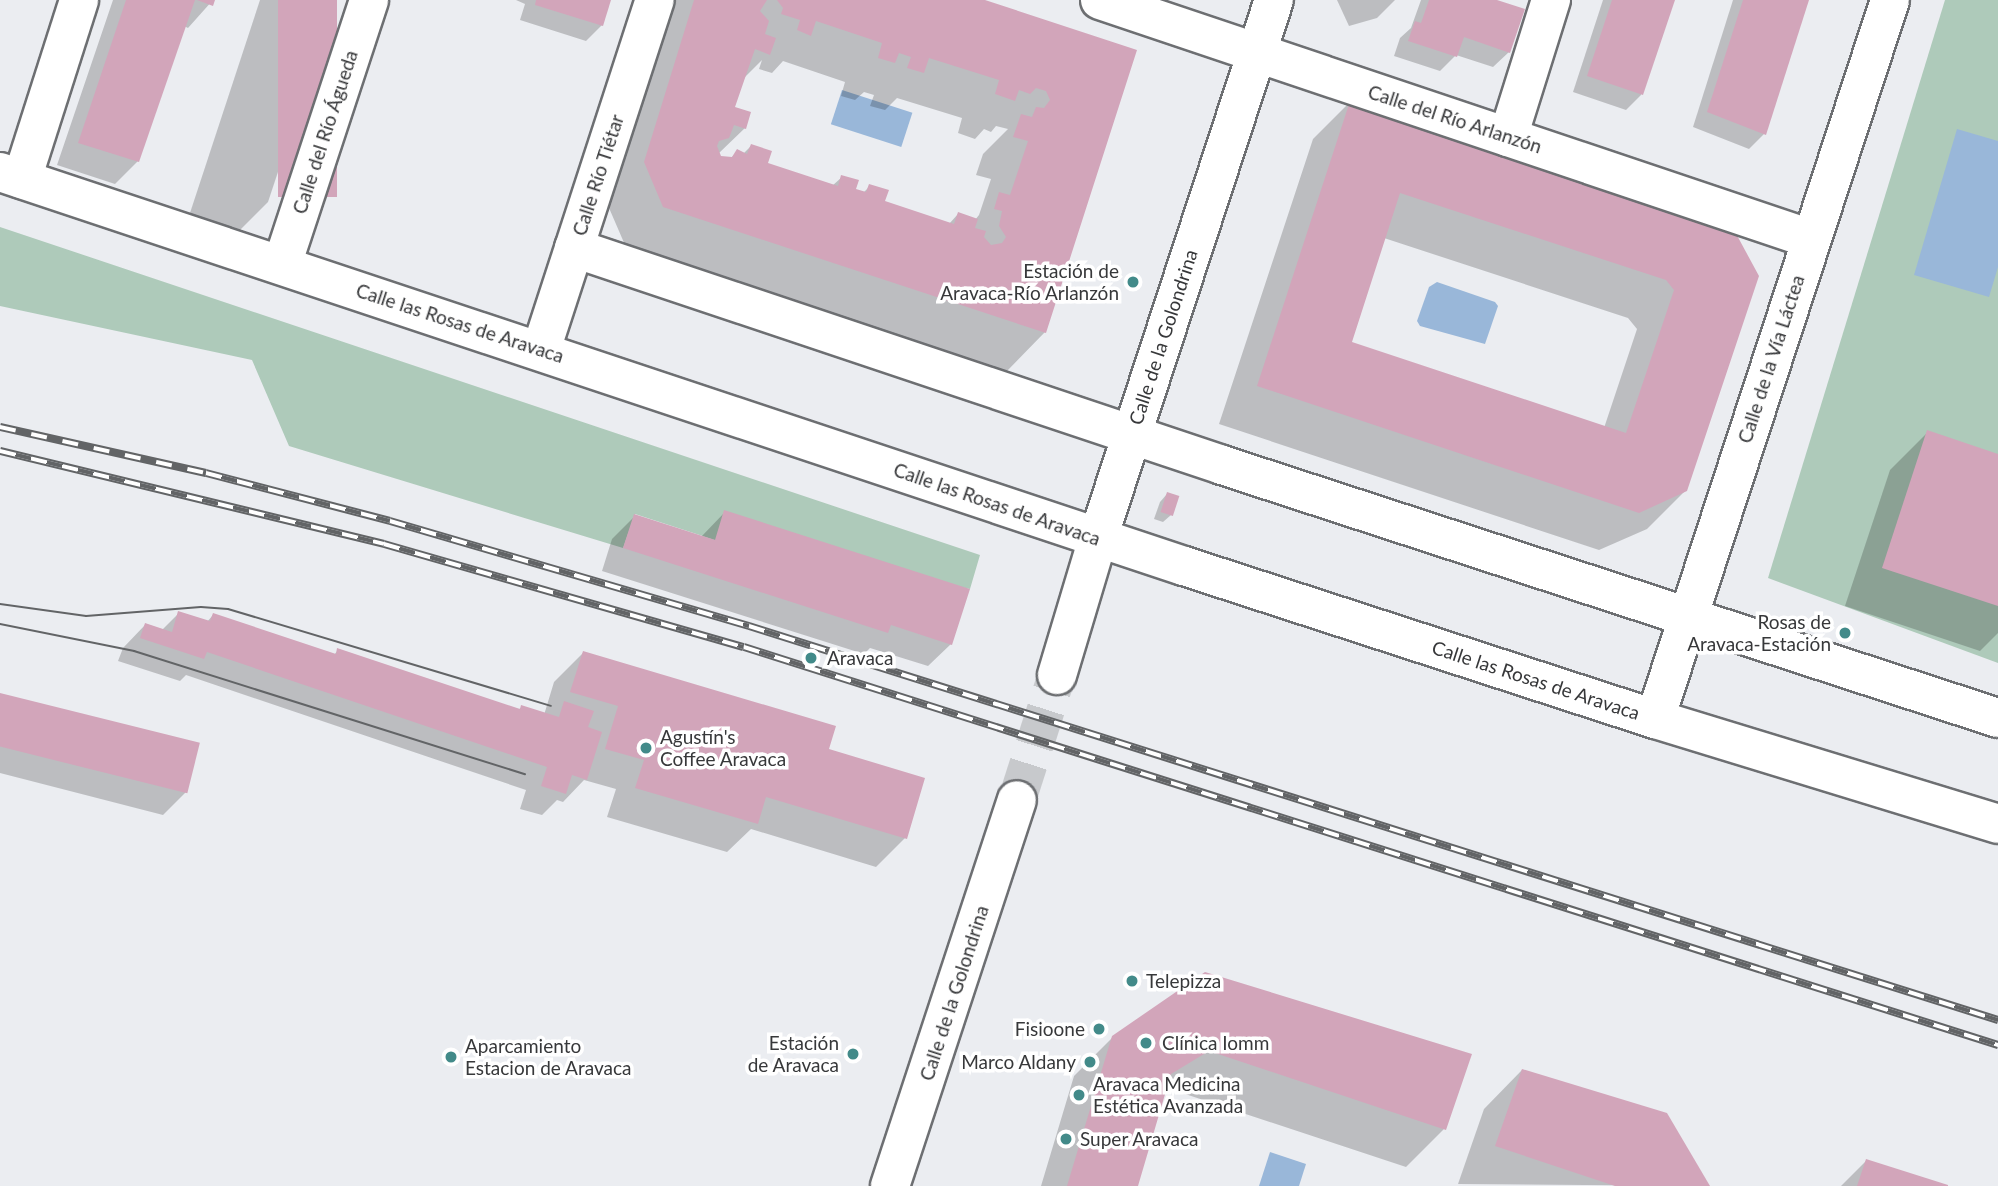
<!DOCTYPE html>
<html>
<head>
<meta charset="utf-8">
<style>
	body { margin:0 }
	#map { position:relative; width:1998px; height:1186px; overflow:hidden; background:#ebedf1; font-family:Lato,sans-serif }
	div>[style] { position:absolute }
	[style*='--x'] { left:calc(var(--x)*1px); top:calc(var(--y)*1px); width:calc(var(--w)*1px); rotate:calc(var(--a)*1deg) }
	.green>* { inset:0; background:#aecaba }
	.water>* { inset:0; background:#99b7d9; transform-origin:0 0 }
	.shadow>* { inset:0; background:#0003 }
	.building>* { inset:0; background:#d2a5ba; transform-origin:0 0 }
	.secondary-tunnel>* { height:38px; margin-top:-19px; transform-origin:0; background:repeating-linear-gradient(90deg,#c7c9cc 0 38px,transparent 0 57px) }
	.roads { filter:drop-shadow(2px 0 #6d6f72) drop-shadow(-2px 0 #6d6f72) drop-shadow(0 2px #6d6f72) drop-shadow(0 -2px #6d6f72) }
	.street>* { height:38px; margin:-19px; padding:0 19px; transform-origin:19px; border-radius:19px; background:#fff }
	.secondary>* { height:38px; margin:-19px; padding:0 19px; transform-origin:19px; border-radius:19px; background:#fff }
	.tram>* { height:2px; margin:-1px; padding:0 1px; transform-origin:1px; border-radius:1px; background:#626466 }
	.rail>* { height:8px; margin-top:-4px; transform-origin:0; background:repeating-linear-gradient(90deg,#fff 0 16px,#626466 0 32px); box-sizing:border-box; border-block:2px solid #626466 }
	.dots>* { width:19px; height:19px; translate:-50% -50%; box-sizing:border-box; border:4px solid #fff; border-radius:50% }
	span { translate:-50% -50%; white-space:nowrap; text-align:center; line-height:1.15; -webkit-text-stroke:7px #fff; paint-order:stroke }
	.street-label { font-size:19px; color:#37383a }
	.poi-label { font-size:19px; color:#37383a }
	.right { translate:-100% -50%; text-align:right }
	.left { translate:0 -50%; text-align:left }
</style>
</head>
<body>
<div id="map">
	<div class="green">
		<div style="clip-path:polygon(1945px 0,1998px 0,1998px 663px,1768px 578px)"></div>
		<div style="clip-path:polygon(0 227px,980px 555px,970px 589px,715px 540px,635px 514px,623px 548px,289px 446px,252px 360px,0 306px)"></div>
	</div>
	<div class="water">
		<div style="left:842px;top:90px;width:74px;height:36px;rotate:18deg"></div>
		<div style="clip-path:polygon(1957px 129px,1998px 141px,1998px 267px,1989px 297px,1914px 275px)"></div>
		<div style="clip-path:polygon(1437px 282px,1495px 302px,1498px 306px,1485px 344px,1420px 326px,1417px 321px,1429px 287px)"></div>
		<div style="clip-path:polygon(1270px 1152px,1306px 1164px,1299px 1186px,1259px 1186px)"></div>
	</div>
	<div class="shadow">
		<div style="clip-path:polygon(113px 0,213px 0,188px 28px,184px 26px,138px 161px,115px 184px,57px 165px)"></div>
		<div style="clip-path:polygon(260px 0,335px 0,268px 202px,239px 231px,189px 216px)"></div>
		<div style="clip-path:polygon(516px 0,609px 0,602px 25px,586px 41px,520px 20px,525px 4px)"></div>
		<div style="clip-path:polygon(evenodd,671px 0,979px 0,1135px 51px,1045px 332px,1007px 371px,625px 245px,606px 201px,671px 0,762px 60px,759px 69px,772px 73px,783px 61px,845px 82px,841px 96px,855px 100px,864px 92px,874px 95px,870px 106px,885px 110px,897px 98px,962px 118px,958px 133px,975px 139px,984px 129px,991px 132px,996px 126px,1008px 129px,983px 154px,976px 175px,991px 179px,979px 215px,975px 220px,958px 214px,949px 224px,883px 202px,870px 186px,863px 193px,854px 190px,842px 177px,832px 186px,766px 164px,751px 146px,743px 154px,737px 152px,731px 158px,720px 157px,718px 154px,745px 128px,733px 108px,743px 79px,762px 60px)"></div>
		<div style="clip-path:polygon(1337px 0,1395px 0,1377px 18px,1349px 26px)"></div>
		<div style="clip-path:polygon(1421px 0,1492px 0,1509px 52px,1493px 67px,1456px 55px,1440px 71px,1394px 56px,1400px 38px,1411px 28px)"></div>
		<div style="clip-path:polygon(1603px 0,1673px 0,1641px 95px,1626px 110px,1573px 92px)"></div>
		<div style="clip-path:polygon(1733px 0,1807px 0,1764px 134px,1749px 149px,1693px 127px)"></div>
		<div style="clip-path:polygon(evenodd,1352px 100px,1732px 229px,1686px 490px,1647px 529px,1599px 550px,1219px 424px,1313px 139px,1352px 100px,1384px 238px,1628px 318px,1637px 329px,1604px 428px,1349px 343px,1384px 238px)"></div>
		<div style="clip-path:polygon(1928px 432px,1998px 455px,1998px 633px,1980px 651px,1845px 606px,1890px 470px)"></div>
		<div style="clip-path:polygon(1167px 494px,1171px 515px,1163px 522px,1154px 519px,1160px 502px)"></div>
		<div style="clip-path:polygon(725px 512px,951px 644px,928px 666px,870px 648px,864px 654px,602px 571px,612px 539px,635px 516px,701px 537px)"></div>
		<div style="clip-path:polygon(179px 613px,207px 622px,213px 615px,334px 655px,338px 650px,518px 710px,522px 707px,544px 715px,554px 682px,583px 653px,827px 750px,905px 838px,876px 867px,751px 829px,727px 852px,607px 817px,616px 789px,584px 780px,563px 802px,557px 800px,542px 815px,520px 809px,526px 790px,186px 675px,180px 681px,118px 661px,123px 648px,145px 625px,162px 630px)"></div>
		<div style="clip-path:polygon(0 695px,186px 792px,163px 815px,0 773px)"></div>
		<div style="clip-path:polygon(1206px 974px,1444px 1129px,1406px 1167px,1170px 1089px,1164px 1092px,1136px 1186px,1041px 1186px,1074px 1076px,1113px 1037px)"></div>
		<div style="clip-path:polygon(1522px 1070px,1708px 1186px,1458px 1184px,1484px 1109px)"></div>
		<div style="clip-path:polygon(1866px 1161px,1944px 1186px,1841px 1186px)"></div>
	</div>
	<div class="building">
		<div style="clip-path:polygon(126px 0,195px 0,139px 162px,78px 143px)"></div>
		<div style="clip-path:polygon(197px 0,215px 0,213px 6px)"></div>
		<div style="left:278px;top:0;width:59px;height:197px"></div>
		<div style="clip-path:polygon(536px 0,611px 0,603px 26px,535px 5px)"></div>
		<div style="clip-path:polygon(694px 0,767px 0,760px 11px,769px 21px,765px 34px,776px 38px,770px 55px,755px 49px,735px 107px,751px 112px,746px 129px,734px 125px,729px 138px,719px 141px,717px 146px,721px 156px,732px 157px,737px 149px,747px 154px,751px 144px,772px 151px,768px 163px,838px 186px,841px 175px,859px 180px,856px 189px,866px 192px,869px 184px,889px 190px,885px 201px,954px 224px,958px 212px,978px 219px,975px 228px,986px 231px,984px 237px,991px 245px,1002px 243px,1006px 237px,999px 226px,1002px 211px,994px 209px,999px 192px,1010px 195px,1028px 141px,1013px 137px,1021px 114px,1032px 117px,1036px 107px,1044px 108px,1050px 100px,1046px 91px,1036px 88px,1030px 94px,1019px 90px,1015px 101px,995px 94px,999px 80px,929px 58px,924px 73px,907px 68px,911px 57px,899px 53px,895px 63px,878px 58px,882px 43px,816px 21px,811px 36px,797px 30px,800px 20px,781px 14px,783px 8px,777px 0,985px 0,1137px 50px,1046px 333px,663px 207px,644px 162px)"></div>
		<div style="clip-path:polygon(1429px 0,1497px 0,1525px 9px,1510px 53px,1464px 37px,1457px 57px,1408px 41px,1415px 21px,1421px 23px)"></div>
		<div style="clip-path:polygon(1612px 0,1675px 0,1643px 95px,1587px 76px)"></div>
		<div style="clip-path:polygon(1743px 0,1809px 0,1766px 135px,1707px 112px)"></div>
		<div style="clip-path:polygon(evenodd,1351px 98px,1733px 228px,1759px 276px,1687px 491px,1639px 513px,1257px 386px,1351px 98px,1400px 193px,1666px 280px,1674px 290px,1626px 433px,1352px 342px,1400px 193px)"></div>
		<div style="clip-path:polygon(1927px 430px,1998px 454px,1998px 606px,1882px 568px)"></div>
		<div style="left:1167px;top:492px;width:13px;height:21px;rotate:18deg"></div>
		<div style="clip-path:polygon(724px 510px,970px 589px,952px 645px,891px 625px,888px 633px,623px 548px,634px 514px,715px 540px)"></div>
		<div style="clip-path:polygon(178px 611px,210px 621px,213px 613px,336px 654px,337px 648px,520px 709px,521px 705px,559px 717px,564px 701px,594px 711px,588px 727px,602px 732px,587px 780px,572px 775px,566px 794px,541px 786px,547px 767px,207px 652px,204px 659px,140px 638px,145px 623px,172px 632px)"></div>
		<div style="clip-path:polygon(583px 651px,836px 726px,829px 749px,925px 778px,907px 839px,766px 797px,758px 824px,635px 788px,644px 760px,605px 749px,618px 706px,570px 692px)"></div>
		<div style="left:0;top:693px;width:206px;height:52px;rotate:14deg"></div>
		<div style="clip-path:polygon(1205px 972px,1472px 1054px,1446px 1130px,1209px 1051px,1171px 1074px,1138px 1186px,1067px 1186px,1112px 1036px)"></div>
		<div style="clip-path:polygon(1522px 1069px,1667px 1113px,1710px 1186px,1615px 1186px,1495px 1146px)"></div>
		<div style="clip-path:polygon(1866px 1159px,1948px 1185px,1948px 1186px,1857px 1186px)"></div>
	</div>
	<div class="secondary-tunnel">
		<div style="--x:1017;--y:800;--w:131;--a:-72.3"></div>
	</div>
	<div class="roads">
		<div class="street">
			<div style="--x:1100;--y:0;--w:750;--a:18.58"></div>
			<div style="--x:1508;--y:137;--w:144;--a:-72.6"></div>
			<div style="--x:0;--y:172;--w:1248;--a:18.41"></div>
			<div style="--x:1184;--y:566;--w:495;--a:18"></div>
			<div style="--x:1655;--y:719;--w:359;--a:17"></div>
			<div style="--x:22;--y:179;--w:188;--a:-72.3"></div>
			<div style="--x:574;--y:248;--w:683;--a:18.51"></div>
			<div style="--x:1222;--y:465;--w:816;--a:18.06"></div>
			<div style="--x:282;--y:265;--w:279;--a:-71.8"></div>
			<div style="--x:541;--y:350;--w:368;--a:-72"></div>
			<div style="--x:1655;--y:719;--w:756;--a:-71.9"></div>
		</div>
		<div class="secondary">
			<div style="--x:1057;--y:675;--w:143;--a:-73.3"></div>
			<div style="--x:1098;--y:538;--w:566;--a:-71.89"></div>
			<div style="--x:890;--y:1186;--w:406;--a:-71.8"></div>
		</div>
	</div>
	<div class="tram">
		<div style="--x:0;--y:604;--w:87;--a:7.9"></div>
		<div style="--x:86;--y:616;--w:115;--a:-4.5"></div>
		<div style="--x:201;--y:607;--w:27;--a:4"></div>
		<div style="--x:228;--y:609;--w:337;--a:16.7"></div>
		<div style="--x:0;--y:624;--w:137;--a:11.4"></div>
		<div style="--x:134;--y:651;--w:410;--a:17.5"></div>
	</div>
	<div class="rail">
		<div style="--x:0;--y:427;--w:211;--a:12.6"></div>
		<div style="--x:206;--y:473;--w:190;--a:14.6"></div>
		<div style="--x:390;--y:521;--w:374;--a:16.3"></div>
		<div style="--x:749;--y:626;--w:1310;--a:17.51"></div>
		<div style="--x:0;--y:451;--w:395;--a:13.6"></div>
		<div style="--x:384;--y:544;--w:374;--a:16"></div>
		<div style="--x:744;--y:647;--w:1316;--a:17.61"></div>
	</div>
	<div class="dots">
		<div style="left:1133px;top:282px;background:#428a89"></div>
		<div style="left:1845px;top:633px;background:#428a89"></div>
		<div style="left:811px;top:658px;background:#428a89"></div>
		<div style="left:646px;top:748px;background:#428a89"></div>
		<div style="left:1132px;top:981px;background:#428a89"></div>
		<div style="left:1099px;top:1029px;background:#428a89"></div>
		<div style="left:1146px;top:1043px;background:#428a89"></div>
		<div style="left:853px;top:1054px;background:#428a89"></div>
		<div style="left:451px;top:1057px;background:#428a89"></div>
		<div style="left:1090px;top:1062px;background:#428a89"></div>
		<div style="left:1079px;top:1095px;background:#428a89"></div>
		<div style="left:1066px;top:1139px;background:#428a89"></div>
	</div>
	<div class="street-label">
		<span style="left:1455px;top:119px;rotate:18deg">Calle del Río Arlanzón</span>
		<span style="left:325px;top:132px;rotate:-72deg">Calle del Río Águeda</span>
		<span style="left:598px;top:175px;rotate:-72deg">Calle Río Tiétar</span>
		<span style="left:460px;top:323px;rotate:18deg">Calle las Rosas de Aravaca</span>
		<span style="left:1163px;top:337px;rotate:-72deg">Calle de la Golondrina</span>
		<span style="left:1771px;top:359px;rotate:-72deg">Calle de la Vía Láctea</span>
		<span style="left:997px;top:504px;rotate:19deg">Calle las Rosas de Aravaca</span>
		<span style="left:1536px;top:680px;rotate:18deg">Calle las Rosas de Aravaca</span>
		<span style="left:954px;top:993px;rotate:-72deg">Calle de la Golondrina</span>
	</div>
	<div class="poi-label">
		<span class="right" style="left:1119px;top:282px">Estación de<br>Aravaca-Río Arlanzón</span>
		<span class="right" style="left:1831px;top:633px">Rosas de<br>Aravaca-Estación</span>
		<span class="left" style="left:827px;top:658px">Aravaca</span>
		<span class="left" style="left:660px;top:748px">Agustín's<br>Coffee Aravaca</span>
		<span class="left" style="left:1146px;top:981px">Telepizza</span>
		<span class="right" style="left:1085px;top:1029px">Fisioone</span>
		<span class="right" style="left:839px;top:1054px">Estación<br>de Aravaca</span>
		<span class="left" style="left:1162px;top:1043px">Clínica Iomm</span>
		<span class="left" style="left:465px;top:1057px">Aparcamiento<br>Estacion de Aravaca</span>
		<span class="right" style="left:1076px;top:1062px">Marco Aldany</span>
		<span class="left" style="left:1093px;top:1095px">Aravaca Medicina<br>Estética Avanzada</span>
		<span class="left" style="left:1080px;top:1139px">Super Aravaca</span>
	</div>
</div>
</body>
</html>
